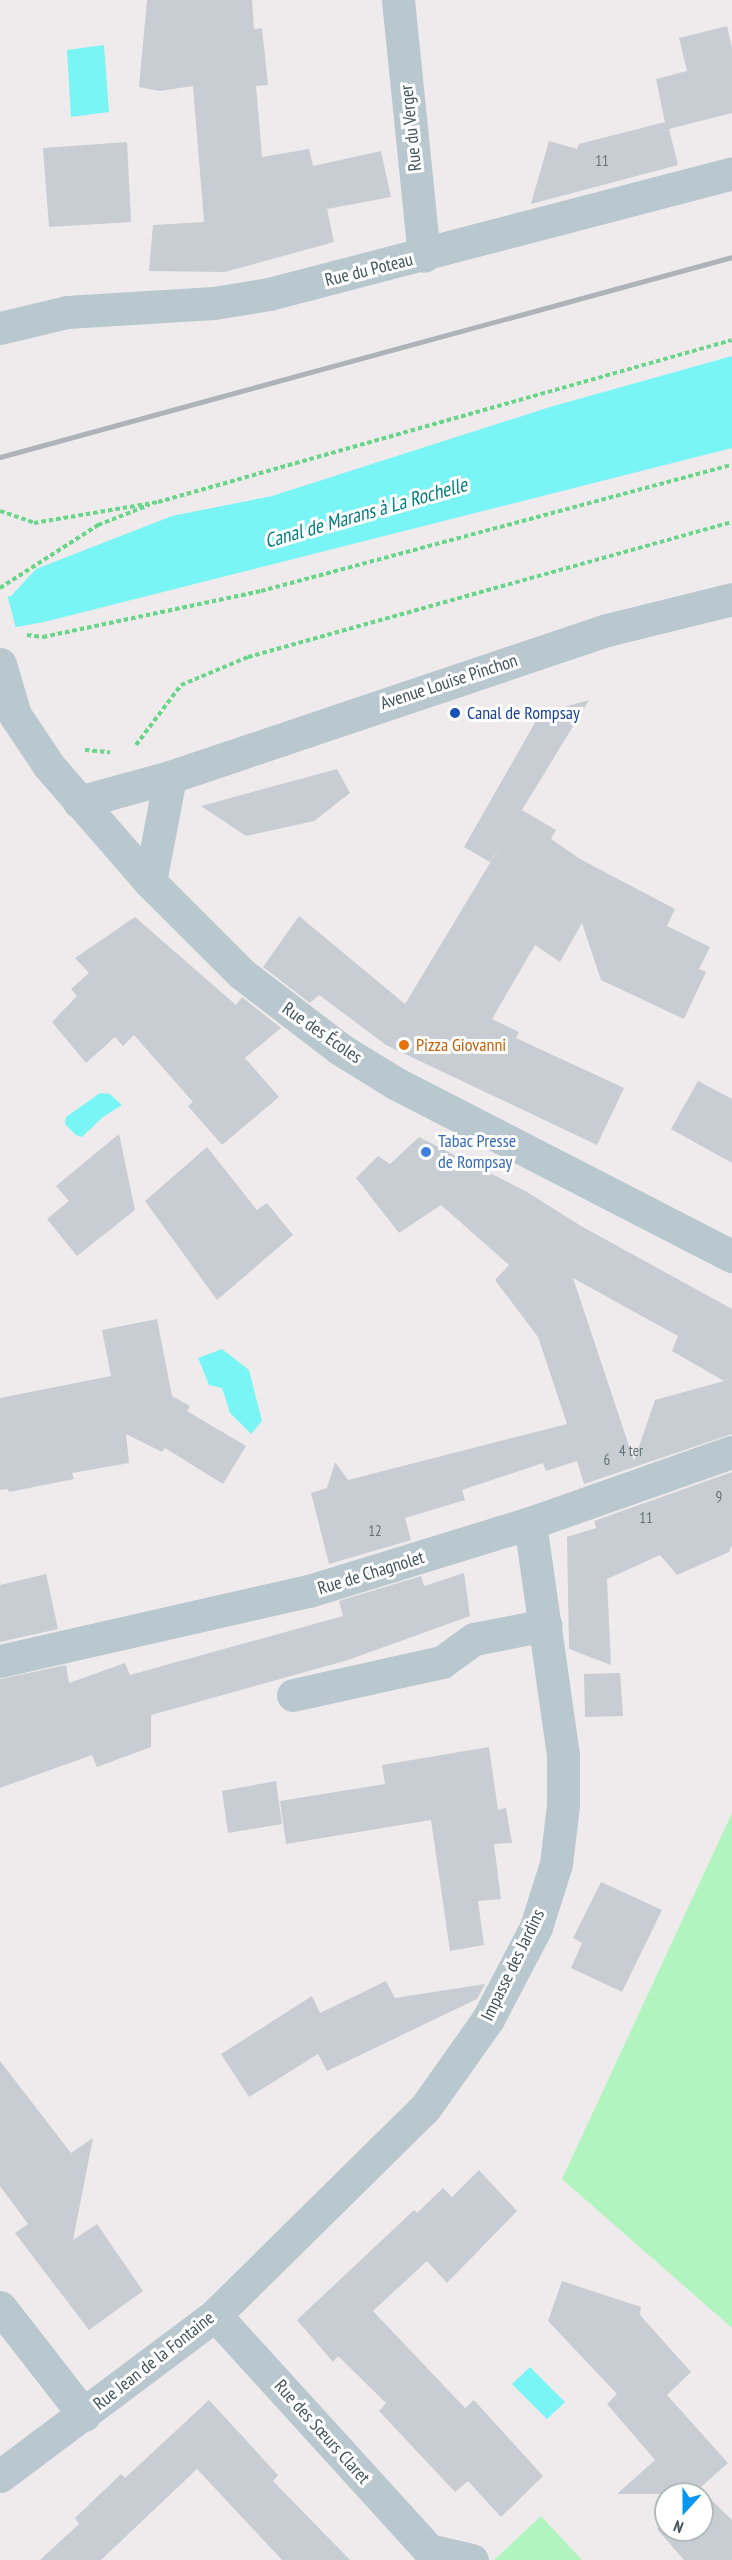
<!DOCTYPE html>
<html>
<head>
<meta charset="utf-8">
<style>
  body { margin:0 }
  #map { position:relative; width:732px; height:2560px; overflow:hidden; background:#efebec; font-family:"PT Sans Narrow",sans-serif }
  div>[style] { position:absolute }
  .green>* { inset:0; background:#b2f4bf }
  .water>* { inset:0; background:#7af5f6 }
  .pier>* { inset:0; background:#efebec }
  .building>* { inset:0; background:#c7cdd2 }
  .path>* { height:4px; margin-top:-2px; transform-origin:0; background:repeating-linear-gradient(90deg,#67d689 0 4.5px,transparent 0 7.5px) }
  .minor>* { height:33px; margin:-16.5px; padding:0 16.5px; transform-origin:16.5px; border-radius:16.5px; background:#b8c8ce }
  .rail>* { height:4.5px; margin:-2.25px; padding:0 2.25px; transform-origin:2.25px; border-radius:2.25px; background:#adb3b7 }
  .dots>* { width:16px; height:16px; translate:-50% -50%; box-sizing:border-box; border:3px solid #fff; border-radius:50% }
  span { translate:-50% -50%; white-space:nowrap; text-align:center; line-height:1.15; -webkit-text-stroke:6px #fff; paint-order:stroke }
  .number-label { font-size:15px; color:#637279 }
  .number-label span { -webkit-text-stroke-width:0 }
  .street-label { font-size:18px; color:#42545b }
  .transit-label { font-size:18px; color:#164399 }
  .left { translate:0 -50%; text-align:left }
  .food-label { font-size:18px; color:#c56008 }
  .shop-label { font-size:18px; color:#366cbe }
  .water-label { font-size:20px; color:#057e80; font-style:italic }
  .north { position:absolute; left:654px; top:2482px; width:60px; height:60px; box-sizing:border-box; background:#fff; border:2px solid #b3bbbd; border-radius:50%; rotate:201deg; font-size:16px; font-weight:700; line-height:24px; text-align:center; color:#42545b }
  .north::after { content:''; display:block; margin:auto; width:21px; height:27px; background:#0399f2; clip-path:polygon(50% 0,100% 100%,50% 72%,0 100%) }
</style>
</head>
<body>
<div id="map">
  <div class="green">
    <i style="clip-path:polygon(732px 1813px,732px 2328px,562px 2179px)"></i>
    <i style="clip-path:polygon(541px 2516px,582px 2560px,494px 2560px)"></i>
  </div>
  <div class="water">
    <i style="clip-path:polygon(104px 45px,109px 112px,71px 117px,67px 50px)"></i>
    <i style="clip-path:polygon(732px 356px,732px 448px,44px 622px,0 630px,0 598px,11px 596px,36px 569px,172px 516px,272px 496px,550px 407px)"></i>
    <i style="clip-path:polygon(100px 1093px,110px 1094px,122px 1105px,103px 1117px,82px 1137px,76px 1135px,65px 1124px,66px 1117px)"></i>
    <i style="clip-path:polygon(222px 1349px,249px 1370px,262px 1421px,251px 1434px,230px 1413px,222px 1388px,209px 1385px,198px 1358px)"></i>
    <i style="clip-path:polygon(530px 2367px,565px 2402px,547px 2419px,512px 2384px)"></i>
  </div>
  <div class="pier">
    <i style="clip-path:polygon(7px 594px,16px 629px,0 633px,0 595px)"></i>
  </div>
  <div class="building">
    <i style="clip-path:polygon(147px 0,252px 0,254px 29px,262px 28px,268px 85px,256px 86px,262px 157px,309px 149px,313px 166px,381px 151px,391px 197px,327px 209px,334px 242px,225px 272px,149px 271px,153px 225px,204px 222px,193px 86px,160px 91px,139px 87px)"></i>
    <i style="clip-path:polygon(727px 26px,732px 48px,732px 113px,669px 129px,678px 165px,531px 204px,549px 141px,577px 149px,579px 144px,665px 122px,656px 79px,687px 71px,679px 38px)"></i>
    <i style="clip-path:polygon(127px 142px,131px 222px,49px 227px,43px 148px)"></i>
    <i style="clip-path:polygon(589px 700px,522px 810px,556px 830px,551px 839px,580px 859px,675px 909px,667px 926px,710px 947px,699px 969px,706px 972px,684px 1019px,601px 980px,582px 923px,560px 962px,535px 945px,492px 1019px,519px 1032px,516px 1038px,624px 1088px,597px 1145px,386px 1045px,319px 995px,310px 1003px,263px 967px,299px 916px,405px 1004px,505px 838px,490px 862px,464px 847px,540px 714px)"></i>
    <i style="clip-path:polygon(337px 769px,350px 793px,314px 821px,246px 836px,201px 806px)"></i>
    <i style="clip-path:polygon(135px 917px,236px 1005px,242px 997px,281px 1028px,245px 1058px,279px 1097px,222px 1145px,188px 1106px,193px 1102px,134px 1035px,123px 1046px,115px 1037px,86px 1063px,52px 1022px,77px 996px,71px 989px,89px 973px,75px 958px)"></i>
    <i style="clip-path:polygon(698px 1081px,732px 1099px,732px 1163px,671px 1129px)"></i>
    <i style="clip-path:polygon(119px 1134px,135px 1210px,77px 1256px,47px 1219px,69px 1201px,56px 1186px)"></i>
    <i style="clip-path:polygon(evenodd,419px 1137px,527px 1192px,581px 1226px,732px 1309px,732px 1434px,584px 1484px,577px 1461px,546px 1471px,543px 1463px,462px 1490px,465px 1500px,405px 1518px,411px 1540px,329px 1564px,311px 1493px,327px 1488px,335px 1462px,348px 1480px,567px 1424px,538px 1337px,495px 1280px,509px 1265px,441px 1205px,399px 1233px,356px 1178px,378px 1156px,390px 1164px,419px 1137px,573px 1278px,678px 1336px,672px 1351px,724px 1381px,655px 1400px,634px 1461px,573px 1278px)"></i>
    <i style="clip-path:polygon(207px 1147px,257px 1210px,267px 1203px,293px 1235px,217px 1300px,145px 1201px)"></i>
    <i style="clip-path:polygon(157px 1319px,172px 1396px,190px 1406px,187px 1411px,246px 1446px,223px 1484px,165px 1448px,162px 1452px,126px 1434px,129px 1463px,72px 1473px,74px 1479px,9px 1492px,8px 1489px,0 1490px,0 1398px,111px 1376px,102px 1330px)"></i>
    <i style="clip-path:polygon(732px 1472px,732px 1545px,729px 1552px,677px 1575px,660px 1555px,607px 1579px,611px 1665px,569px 1649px,567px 1537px,596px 1528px,594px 1521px)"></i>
    <i style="clip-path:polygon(464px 1573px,470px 1616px,348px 1660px,151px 1715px,151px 1747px,97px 1767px,92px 1755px,0 1788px,0 1679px,66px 1665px,69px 1683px,125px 1663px,130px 1675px,343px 1616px,339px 1601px,421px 1576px,424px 1586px)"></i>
    <i style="clip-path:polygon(46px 1574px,58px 1629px,0 1642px,0 1585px)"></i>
    <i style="clip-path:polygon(620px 1673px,623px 1716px,585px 1717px,584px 1674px)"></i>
    <i style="clip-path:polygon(489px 1747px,498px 1810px,506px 1808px,512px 1843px,494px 1844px,501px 1899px,478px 1901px,484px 1945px,450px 1951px,431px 1820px,286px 1844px,280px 1801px,385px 1784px,382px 1765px)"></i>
    <i style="clip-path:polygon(276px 1781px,282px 1824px,228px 1833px,222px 1791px)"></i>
    <i style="clip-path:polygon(601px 1882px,662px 1910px,622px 1992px,571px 1968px,582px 1943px,573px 1938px)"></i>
    <i style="clip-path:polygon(386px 1981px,395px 1998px,485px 1984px,477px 1999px,327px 2071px,318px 2054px,249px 2097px,221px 2054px,312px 1996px,320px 2013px)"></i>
    <i style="clip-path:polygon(0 2061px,71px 2153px,93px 2138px,73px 2240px,97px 2224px,143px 2291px,89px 2330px,15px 2233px,28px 2224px,0 2186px)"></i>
    <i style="clip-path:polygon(479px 2170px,517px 2211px,447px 2283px,427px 2261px,373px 2311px,465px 2408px,474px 2400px,543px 2476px,501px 2517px,468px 2481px,455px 2492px,379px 2411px,386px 2403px,338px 2356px,333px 2362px,297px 2320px,414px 2210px,417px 2213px,443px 2188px,452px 2197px)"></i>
    <i style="clip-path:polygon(562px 2281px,641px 2307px,640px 2315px,691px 2372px,667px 2395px,728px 2463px,693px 2494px,617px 2494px,655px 2460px,607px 2404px,617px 2394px,548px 2321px)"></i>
    <i style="clip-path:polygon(209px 2400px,278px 2475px,273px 2481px,350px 2560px,282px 2560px,197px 2469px,101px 2560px,40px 2560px,79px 2524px,75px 2518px,121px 2474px,125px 2478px)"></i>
    <i style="clip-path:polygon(699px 2488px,732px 2520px,732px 2560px,684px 2560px,657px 2529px,666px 2520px,666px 2530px,702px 2530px,702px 2494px,694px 2494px)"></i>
  </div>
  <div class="path">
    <i style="left:0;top:511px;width:36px;rotate:19deg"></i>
    <i style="left:34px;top:523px;width:126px;rotate:-9.6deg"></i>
    <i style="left:158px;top:502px;width:596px;rotate:-15.76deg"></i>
    <i style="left:0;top:588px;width:117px;rotate:-32.7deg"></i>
    <i style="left:98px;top:525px;width:55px;rotate:-21.4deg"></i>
    <i style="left:27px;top:635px;width:16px;rotate:7deg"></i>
    <i style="left:43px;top:637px;width:223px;rotate:-11.9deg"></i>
    <i style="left:261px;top:591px;width:488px;rotate:-15deg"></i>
    <i style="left:136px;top:745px;width:75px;rotate:-53.1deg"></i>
    <i style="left:181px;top:685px;width:73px;rotate:-22.7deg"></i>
    <i style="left:248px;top:657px;width:502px;rotate:-15.59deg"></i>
    <i style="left:85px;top:750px;width:25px;rotate:5deg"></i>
  </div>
  <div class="minor">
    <i style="left:398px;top:0;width:257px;rotate:84.2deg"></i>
    <i style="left:0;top:328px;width:69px;rotate:-13.4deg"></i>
    <i style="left:67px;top:312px;width:147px;rotate:-3.5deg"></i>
    <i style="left:214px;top:303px;width:56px;rotate:-9.3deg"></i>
    <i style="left:269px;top:294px;width:479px;rotate:-14.6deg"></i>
    <i style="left:0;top:664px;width:53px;rotate:73.6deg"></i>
    <i style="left:15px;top:715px;width:61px;rotate:56.3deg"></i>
    <i style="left:49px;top:766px;width:154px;rotate:49deg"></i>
    <i style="left:150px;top:882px;width:130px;rotate:45deg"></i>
    <i style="left:242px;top:974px;width:123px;rotate:37.4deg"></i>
    <i style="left:340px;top:1049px;width:65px;rotate:31.7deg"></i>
    <i style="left:395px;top:1083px;width:379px;rotate:27.2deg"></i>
    <i style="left:79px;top:802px;width:94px;rotate:-15.4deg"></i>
    <i style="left:170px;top:777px;width:461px;rotate:-18.6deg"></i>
    <i style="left:607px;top:630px;width:129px;rotate:-13.9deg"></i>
    <i style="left:150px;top:882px;width:107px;rotate:-79.2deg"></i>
    <i style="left:0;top:1661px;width:317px;rotate:-12.8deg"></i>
    <i style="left:309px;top:1591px;width:231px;rotate:-17.1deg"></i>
    <i style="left:530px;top:1523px;width:214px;rotate:-19.4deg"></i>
    <i style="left:293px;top:1695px;width:153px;rotate:-12.5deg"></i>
    <i style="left:442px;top:1662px;width:39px;rotate:-36deg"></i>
    <i style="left:474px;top:1639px;width:73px;rotate:-11deg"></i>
    <i style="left:0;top:2307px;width:137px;rotate:52.1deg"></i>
    <i style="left:215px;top:2315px;width:318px;rotate:47.7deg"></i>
    <i style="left:429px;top:2550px;width:10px;rotate:73deg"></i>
    <i style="left:0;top:2476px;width:269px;rotate:-36.8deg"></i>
    <i style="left:215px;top:2315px;width:295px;rotate:-44.6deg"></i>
    <i style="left:425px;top:2108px;width:109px;rotate:-54.7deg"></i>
    <i style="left:488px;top:2019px;width:104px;rotate:-62.4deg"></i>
    <i style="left:536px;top:1927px;width:66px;rotate:-72.4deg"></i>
    <i style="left:556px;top:1864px;width:59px;rotate:-83.2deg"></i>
    <i style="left:563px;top:1805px;width:50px;rotate:-90deg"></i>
    <i style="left:563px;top:1755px;width:234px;rotate:-98.1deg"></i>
    <i style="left:429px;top:2550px;width:44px;rotate:13.1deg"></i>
  </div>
  <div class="rail">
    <i style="left:0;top:457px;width:759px;rotate:-15.28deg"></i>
  </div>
  <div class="dots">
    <i style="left:455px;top:713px;background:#1a4fb4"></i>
    <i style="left:404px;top:1045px;background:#e8710a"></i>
    <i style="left:426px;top:1152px;background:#3f7fe0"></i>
  </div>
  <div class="number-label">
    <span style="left:602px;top:161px">11</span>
    <span style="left:631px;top:1451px">4 ter</span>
    <span style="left:607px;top:1460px">6</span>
    <span style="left:719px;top:1497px">9</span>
    <span style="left:646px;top:1518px">11</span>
    <span style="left:375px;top:1531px">12</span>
  </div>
  <div class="street-label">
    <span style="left:411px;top:128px;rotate:-96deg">Rue du Verger</span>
    <span style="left:369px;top:270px;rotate:-14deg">Rue du Poteau</span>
    <span style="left:449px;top:682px;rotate:-18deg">Avenue Louise Pinchon</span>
    <span style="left:322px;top:1033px;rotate:35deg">Rue des Écoles</span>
    <span style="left:371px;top:1573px;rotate:-17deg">Rue de Chagnolet</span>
    <span style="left:513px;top:1965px;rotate:-64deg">Impasse des Jardins</span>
    <span style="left:154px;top:2361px;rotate:-38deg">Rue Jean de la Fontaine</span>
    <span style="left:322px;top:2432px;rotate:48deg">Rue des Sœurs Claret</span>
  </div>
  <div class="transit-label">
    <span class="left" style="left:467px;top:713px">Canal de Rompsay</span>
  </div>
  <div class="food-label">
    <span class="left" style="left:416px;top:1045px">Pizza Giovanni</span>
  </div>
  <div class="shop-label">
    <span class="left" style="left:438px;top:1152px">Tabac Presse<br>de Rompsay</span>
  </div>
  <div class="water-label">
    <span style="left:366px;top:513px;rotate:-16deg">Canal de Marans à La Rochelle</span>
  </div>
  <div class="north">N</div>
</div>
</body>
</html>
